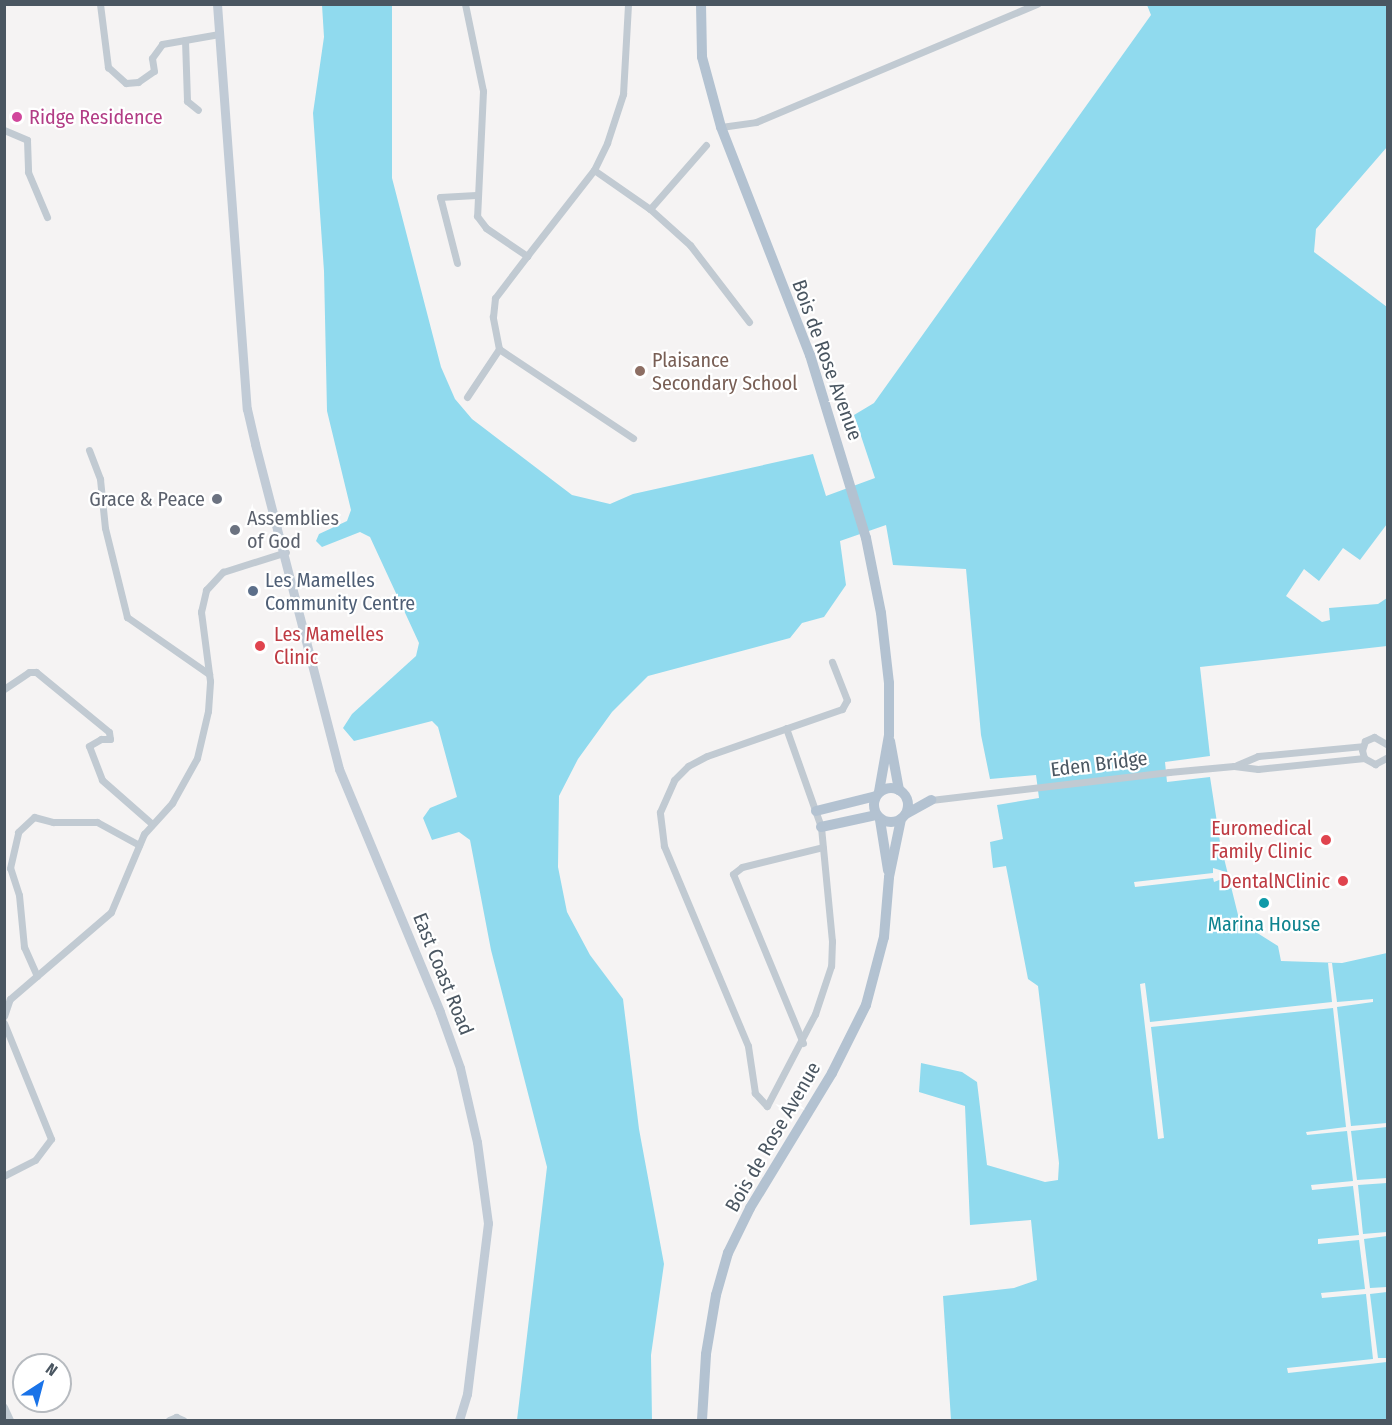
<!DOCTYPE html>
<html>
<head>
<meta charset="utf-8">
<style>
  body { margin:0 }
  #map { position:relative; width:1392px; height:1425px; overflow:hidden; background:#f5f3f3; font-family:"Fira Sans Condensed",sans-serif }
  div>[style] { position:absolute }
  .water>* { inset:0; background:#90daee }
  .pier>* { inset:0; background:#f5f3f3 }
  .street>* { height:7px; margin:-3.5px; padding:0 3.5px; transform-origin:3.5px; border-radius:3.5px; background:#c1cad2 }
  .secondary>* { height:9px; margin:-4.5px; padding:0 4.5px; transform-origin:4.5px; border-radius:4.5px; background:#c1cbd6 }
  .primary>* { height:10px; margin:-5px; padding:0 5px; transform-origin:5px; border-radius:5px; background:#b3c2d1 }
  .primary>.ring { margin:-5px; padding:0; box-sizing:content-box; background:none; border:10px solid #b3c2d1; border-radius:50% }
  .dots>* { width:16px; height:16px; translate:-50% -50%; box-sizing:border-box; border:3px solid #fff; border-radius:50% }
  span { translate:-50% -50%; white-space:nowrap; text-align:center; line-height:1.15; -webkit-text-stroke:4.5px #fff; paint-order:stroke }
  .hotel-label { font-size:20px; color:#b23c85 }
  .left { translate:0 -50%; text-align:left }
  .education-label { font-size:20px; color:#785e54 }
  .street-label { font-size:20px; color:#4a5661 }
  .worship-label { font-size:20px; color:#5b616d }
  .right { translate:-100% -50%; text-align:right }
  .service-label { font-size:20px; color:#4e5e75 }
  .health-label { font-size:20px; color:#be3a42 }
  .culture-label { font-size:20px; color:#0d838f }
  .frame { position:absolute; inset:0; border:6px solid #4a5661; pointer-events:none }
  .north { position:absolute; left:12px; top:1353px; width:60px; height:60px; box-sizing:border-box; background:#fff; border:2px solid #b7bbc0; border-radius:50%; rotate:36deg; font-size:16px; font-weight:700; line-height:24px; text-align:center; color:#4a5661 }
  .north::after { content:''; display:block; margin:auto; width:21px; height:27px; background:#1a73e8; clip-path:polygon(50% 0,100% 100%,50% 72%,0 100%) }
</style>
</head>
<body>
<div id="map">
  <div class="water">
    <i style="clip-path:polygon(322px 5px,392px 5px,392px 178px,441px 367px,455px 399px,472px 419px,572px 495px,610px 504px,633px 494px,813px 454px,826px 496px,875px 478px,854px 415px,874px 403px,1151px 15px,1147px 5px,1387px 5px,1387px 147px,1316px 229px,1314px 252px,1387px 307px,1387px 524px,1360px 560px,1343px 548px,1319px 581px,1304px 569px,1286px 596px,1322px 622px,1330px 620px,1329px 608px,1378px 604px,1387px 598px,1387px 646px,1200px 667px,1210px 756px,1165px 762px,1167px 782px,1210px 777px,1220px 842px,1242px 931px,1251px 929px,1278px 946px,1281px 961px,1342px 963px,1387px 953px,1387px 1420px,951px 1420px,943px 1296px,1014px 1288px,1037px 1280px,1031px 1220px,970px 1225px,965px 1106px,919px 1092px,921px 1063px,962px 1072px,977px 1082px,987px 1165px,1045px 1182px,1058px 1180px,1059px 1163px,1038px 986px,1028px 979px,1006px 866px,993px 868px,990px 842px,1003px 839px,997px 805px,1039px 798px,1036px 775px,990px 779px,981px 735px,966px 569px,893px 565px,886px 525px,840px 541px,846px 585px,824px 617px,802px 623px,790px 638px,648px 676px,612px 712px,578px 759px,559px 796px,558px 867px,567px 912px,590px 955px,623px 999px,639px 1129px,664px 1264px,651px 1355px,652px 1420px,517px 1420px,547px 1167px,491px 950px,470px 840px,459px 832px,432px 840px,423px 818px,430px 808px,457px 797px,438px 727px,432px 721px,354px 741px,343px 728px,352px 714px,416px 656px,419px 643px,370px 537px,360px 532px,322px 547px,316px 541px,319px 534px,347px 521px,351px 510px,327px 411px,324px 271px,313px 113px,324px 37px)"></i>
  </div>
  <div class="pier">
    <i style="clip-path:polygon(1213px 868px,1226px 872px,1227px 877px,1214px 882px,1213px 878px,1135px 887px,1134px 882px,1213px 873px)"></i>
    <i style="clip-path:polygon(1328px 963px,1332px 963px,1337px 1002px,1373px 999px,1373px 1002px,1337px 1007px,1351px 1126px,1387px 1123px,1387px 1127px,1351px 1131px,1357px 1180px,1387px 1178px,1387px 1183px,1358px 1185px,1363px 1234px,1387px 1232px,1387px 1236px,1364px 1239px,1370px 1288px,1387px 1287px,1387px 1292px,1370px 1294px,1378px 1358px,1387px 1358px,1387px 1362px,1288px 1373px,1287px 1368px,1373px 1359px,1366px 1294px,1322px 1298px,1321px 1293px,1365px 1289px,1359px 1240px,1318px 1244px,1318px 1239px,1359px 1235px,1353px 1186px,1312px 1190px,1311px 1185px,1353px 1181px,1347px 1131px,1307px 1135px,1306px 1132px,1346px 1127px,1333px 1008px,1151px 1027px,1164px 1138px,1158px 1139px,1140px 984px,1145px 983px,1150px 1022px,1332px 1002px)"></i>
  </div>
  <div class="street">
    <i style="left:100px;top:4px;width:64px;rotate:82.8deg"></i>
    <i style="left:108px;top:67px;width:24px;rotate:42deg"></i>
    <i style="left:126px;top:83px;width:12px;rotate:-5deg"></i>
    <i style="left:138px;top:82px;width:19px;rotate:-35deg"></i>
    <i style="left:154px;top:71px;width:13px;rotate:-99deg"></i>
    <i style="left:152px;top:58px;width:17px;rotate:-54deg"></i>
    <i style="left:162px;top:44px;width:58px;rotate:-10deg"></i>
    <i style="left:465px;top:4px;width:89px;rotate:78.3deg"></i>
    <i style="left:483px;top:91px;width:125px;rotate:92.7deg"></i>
    <i style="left:477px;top:216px;width:15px;rotate:53deg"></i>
    <i style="left:486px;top:228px;width:50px;rotate:34.3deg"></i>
    <i style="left:527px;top:256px;width:109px;rotate:-52.1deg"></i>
    <i style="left:594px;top:170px;width:30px;rotate:-64deg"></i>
    <i style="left:607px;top:143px;width:52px;rotate:-71.9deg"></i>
    <i style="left:623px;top:94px;width:90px;rotate:-86.8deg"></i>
    <i style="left:185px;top:40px;width:61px;rotate:88.1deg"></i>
    <i style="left:187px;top:101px;width:14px;rotate:39deg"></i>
    <i style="left:721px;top:127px;width:35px;rotate:-8deg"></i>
    <i style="left:756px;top:122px;width:305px;rotate:-22.8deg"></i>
    <i style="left:4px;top:130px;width:25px;rotate:23deg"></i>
    <i style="left:27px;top:140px;width:32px;rotate:88deg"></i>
    <i style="left:28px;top:172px;width:49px;rotate:67.1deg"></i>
    <i style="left:594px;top:170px;width:68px;rotate:34.9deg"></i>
    <i style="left:650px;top:209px;width:54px;rotate:42deg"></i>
    <i style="left:690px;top:245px;width:97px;rotate:52.5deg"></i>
    <i style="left:650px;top:209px;width:85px;rotate:-48.8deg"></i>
    <i style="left:457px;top:263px;width:68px;rotate:-104.4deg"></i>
    <i style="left:440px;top:197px;width:36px;rotate:-3deg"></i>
    <i style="left:499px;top:349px;width:161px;rotate:33.6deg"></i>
    <i style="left:467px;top:397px;width:58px;rotate:-56.3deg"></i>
    <i style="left:499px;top:349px;width:33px;rotate:-101deg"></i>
    <i style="left:493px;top:317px;width:19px;rotate:-84deg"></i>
    <i style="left:495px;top:298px;width:53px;rotate:-52.7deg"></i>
    <i style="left:89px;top:450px;width:31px;rotate:69deg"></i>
    <i style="left:100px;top:479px;width:49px;rotate:84.2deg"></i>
    <i style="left:105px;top:528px;width:92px;rotate:76.1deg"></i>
    <i style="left:127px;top:617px;width:100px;rotate:34.8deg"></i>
    <i style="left:4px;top:689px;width:30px;rotate:-34deg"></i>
    <i style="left:29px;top:672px;width:7px"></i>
    <i style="left:36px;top:672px;width:94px;rotate:39.4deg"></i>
    <i style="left:109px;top:732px;width:7px;rotate:82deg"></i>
    <i style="left:110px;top:739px;width:9px;rotate:180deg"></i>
    <i style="left:101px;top:739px;width:14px;rotate:150deg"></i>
    <i style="left:89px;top:746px;width:36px;rotate:69deg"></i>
    <i style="left:102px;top:780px;width:65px;rotate:41.3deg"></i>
    <i style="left:786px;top:728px;width:105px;rotate:70.5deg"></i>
    <i style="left:821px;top:827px;width:115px;rotate:84.5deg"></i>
    <i style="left:832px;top:941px;width:25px;rotate:92deg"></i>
    <i style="left:831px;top:966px;width:51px;rotate:108.4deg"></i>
    <i style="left:815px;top:1014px;width:104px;rotate:117.6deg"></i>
    <i style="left:767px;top:1106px;width:18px;rotate:-133deg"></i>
    <i style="left:755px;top:1093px;width:48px;rotate:-98.5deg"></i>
    <i style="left:748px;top:1046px;width:217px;rotate:-112.8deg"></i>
    <i style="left:664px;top:846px;width:34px;rotate:-97deg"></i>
    <i style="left:660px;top:812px;width:35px;rotate:-66deg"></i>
    <i style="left:674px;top:780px;width:20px;rotate:-45deg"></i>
    <i style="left:688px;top:766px;width:21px;rotate:-28deg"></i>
    <i style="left:707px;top:756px;width:143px;rotate:-19.2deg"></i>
    <i style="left:842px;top:709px;width:10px;rotate:-61deg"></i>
    <i style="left:847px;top:700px;width:41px;rotate:-111.5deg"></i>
    <i style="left:1388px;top:745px;width:16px;rotate:-150deg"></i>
    <i style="left:1374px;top:737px;width:10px;rotate:156deg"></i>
    <i style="left:1365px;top:741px;width:9px;rotate:108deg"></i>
    <i style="left:1362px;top:750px;width:8px;rotate:76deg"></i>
    <i style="left:1364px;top:758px;width:13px;rotate:29deg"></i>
    <i style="left:1375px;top:764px;width:15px;rotate:-28deg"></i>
    <i style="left:1237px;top:765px;width:23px;rotate:-23deg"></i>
    <i style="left:1258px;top:756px;width:105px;rotate:-5.4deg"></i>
    <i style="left:931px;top:800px;width:240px;rotate:-6.7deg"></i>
    <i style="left:1169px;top:772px;width:65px;rotate:-5.3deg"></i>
    <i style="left:1234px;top:766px;width:24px;rotate:7deg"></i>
    <i style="left:1258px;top:769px;width:107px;rotate:-5.9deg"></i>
    <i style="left:37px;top:976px;width:32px;rotate:-114deg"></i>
    <i style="left:24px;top:947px;width:52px;rotate:-95.5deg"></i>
    <i style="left:19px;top:895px;width:28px;rotate:-108deg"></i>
    <i style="left:10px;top:868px;width:37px;rotate:-77deg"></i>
    <i style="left:18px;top:832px;width:22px;rotate:-43deg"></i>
    <i style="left:34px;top:817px;width:20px;rotate:15deg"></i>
    <i style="left:53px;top:822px;width:44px"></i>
    <i style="left:97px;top:822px;width:48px;rotate:28.7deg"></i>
    <i style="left:4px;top:1016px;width:18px;rotate:-71deg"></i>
    <i style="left:10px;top:999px;width:133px;rotate:-40.7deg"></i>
    <i style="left:111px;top:912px;width:85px;rotate:-67.1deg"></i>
    <i style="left:144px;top:834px;width:42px;rotate:-47.9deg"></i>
    <i style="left:172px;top:803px;width:51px;rotate:-60.9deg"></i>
    <i style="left:197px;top:758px;width:48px;rotate:-76.8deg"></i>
    <i style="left:208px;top:711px;width:30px;rotate:-86deg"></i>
    <i style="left:210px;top:681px;width:70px;rotate:-97.4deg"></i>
    <i style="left:201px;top:612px;width:23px;rotate:-77deg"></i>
    <i style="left:206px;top:590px;width:25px;rotate:-47deg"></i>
    <i style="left:223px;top:572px;width:66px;rotate:-17.6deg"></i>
    <i style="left:4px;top:1023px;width:125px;rotate:67.9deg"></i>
    <i style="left:51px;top:1139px;width:26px;rotate:127deg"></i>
    <i style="left:35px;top:1160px;width:35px;rotate:153deg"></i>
    <i style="left:803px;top:1043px;width:183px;rotate:-112.5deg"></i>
    <i style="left:733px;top:874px;width:11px;rotate:-38deg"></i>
    <i style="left:742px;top:867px;width:83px;rotate:-13.9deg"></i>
    <i style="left:4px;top:1407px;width:14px;rotate:65deg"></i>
    <i style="left:169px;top:1420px;width:8px;rotate:-23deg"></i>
    <i style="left:176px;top:1417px;width:8px;rotate:23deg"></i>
  </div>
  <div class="secondary">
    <i style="left:217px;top:4px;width:406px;rotate:85.8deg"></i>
    <i style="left:247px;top:409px;width:36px;rotate:77deg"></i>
    <i style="left:255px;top:444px;width:336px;rotate:75.5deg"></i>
    <i style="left:339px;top:769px;width:263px;rotate:67.4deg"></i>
    <i style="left:440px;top:1012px;width:59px;rotate:70.3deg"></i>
    <i style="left:460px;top:1068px;width:76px;rotate:77.1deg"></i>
    <i style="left:477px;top:1142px;width:82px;rotate:82.3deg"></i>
    <i style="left:488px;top:1223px;width:172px;rotate:97deg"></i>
    <i style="left:467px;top:1394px;width:27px;rotate:107deg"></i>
  </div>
  <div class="primary">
    <i style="left:701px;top:4px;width:53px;rotate:88.9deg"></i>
    <i style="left:702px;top:57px;width:73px;rotate:74.8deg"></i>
    <i style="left:721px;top:127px;width:245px;rotate:68.7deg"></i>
    <i style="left:810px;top:355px;width:191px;rotate:73deg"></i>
    <i style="left:866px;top:538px;width:76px;rotate:78.7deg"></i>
    <i style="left:881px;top:613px;width:70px;rotate:83.5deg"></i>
    <i style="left:889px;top:683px;width:52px;rotate:90deg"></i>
    <i style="left:889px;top:735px;width:58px;rotate:100deg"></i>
    <i style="left:890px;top:741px;width:50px;rotate:79.6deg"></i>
    <i class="ring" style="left:874px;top:788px;width:24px;height:24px"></i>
    <i style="left:816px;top:811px;width:62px;rotate:-14deg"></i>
    <i style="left:906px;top:814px;width:29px;rotate:-29deg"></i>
    <i style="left:880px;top:820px;width:51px;rotate:80.9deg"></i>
    <i style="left:821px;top:827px;width:56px;rotate:-12.3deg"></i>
    <i style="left:702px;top:1420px;width:66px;rotate:-86.5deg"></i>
    <i style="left:706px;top:1354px;width:60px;rotate:-80.4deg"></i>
    <i style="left:716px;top:1295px;width:44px;rotate:-74.1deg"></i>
    <i style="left:728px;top:1253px;width:50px;rotate:-63.9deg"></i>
    <i style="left:750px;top:1208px;width:158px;rotate:-58.7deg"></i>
    <i style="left:832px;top:1073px;width:76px;rotate:-63.4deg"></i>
    <i style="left:866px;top:1005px;width:70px;rotate:-75.2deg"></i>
    <i style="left:884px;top:937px;width:60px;rotate:-85.2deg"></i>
    <i style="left:889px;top:877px;width:59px;rotate:-78.3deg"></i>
  </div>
  <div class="dots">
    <i style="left:17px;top:117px;background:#d1479c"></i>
    <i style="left:640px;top:371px;background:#8d6e63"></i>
    <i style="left:217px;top:499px;background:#6b7280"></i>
    <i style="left:235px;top:530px;background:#6b7280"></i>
    <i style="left:253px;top:591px;background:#5c6f8a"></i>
    <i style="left:260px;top:646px;background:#e0444e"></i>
    <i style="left:1326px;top:840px;background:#e0444e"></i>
    <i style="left:1343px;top:881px;background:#e0444e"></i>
    <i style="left:1264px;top:903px;background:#0f9aa8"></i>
  </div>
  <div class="hotel-label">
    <span class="left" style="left:29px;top:117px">Ridge Residence</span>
  </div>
  <div class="education-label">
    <span class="left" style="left:652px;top:372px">Plaisance<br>Secondary School</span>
  </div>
  <div class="street-label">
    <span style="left:827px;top:360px;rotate:70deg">Bois de Rose Avenue</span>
    <span style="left:1099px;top:764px;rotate:-7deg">Eden Bridge</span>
    <span style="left:443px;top:974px;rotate:68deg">East Coast Road</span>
    <span style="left:773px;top:1137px;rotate:-60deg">Bois de Rose Avenue</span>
  </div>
  <div class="worship-label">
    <span class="right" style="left:205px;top:499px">Grace &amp; Peace</span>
    <span class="left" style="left:247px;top:530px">Assemblies<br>of God</span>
  </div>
  <div class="service-label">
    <span class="left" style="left:265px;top:592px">Les Mamelles<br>Community Centre</span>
  </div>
  <div class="health-label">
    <span class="left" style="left:274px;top:646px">Les Mamelles<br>Clinic</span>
    <span class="right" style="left:1312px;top:840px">Euromedical<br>Family Clinic</span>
    <span class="right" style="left:1330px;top:881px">DentalNClinic</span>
  </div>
  <div class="culture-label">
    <span style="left:1264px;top:924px">Marina House</span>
  </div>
  <div class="frame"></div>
  <div class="north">N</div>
</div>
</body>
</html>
